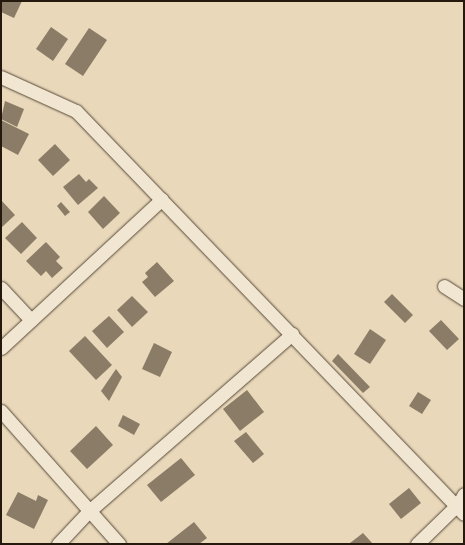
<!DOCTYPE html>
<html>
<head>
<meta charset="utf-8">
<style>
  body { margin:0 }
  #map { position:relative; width:465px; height:545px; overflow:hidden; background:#e9d8ba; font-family:"Sorts Mill Goudy",serif }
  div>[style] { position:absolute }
  .building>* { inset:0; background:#8b7c67 }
  .roads { filter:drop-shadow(0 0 1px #564838) drop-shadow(0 0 1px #564838) }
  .street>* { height:13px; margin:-6.5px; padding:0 6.5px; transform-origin:6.5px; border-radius:6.5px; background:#f1e6d2 }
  span { translate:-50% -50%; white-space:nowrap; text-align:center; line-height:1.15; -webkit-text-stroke:3px #f1e6d2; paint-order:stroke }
  .frame { position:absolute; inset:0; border:2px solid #25180d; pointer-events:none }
</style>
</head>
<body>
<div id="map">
  <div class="building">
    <i style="clip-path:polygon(1px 1px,22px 1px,14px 18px,1px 12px)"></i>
    <i style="clip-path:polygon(51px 27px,68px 39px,53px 61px,36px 49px)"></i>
    <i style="clip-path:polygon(89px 28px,107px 40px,83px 76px,65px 64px)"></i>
    <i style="clip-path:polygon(5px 101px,24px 109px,17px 127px,1px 119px)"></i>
    <i style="clip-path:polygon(1px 120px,29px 134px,18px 155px,1px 146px)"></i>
    <i style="clip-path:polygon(55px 144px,70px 160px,53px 176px,38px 160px)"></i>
    <i style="clip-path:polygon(79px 174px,86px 182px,89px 179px,98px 188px,78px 205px,63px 187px)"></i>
    <i style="clip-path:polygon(104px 196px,120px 213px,103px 229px,88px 212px)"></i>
    <i style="clip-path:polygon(1px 200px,15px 215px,1px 228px)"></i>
    <i style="clip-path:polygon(61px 202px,70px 212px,65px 216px,57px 206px)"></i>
    <i style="clip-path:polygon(22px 222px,37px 238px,21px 254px,5px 238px)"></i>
    <i style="clip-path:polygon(46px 242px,60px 257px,56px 261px,63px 268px,52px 278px,46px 271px,41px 276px,26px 261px)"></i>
    <i style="clip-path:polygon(157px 262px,174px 281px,155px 297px,142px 282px,148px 277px,145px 273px)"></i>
    <i style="clip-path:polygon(392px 294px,413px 315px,405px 323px,384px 302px)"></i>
    <i style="clip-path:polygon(132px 296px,148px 312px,132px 327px,117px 310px)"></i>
    <i style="clip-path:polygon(109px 316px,124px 332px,107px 348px,92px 331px)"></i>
    <i style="clip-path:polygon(441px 320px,459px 339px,447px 350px,429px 331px)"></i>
    <i style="clip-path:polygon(370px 329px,386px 340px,370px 364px,354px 354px)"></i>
    <i style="clip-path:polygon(85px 336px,112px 365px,96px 380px,69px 351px)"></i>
    <i style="clip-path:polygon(154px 343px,172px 352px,160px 377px,142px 369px)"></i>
    <i style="clip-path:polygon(338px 354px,370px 387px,363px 393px,332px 361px)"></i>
    <i style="clip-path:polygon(116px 369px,122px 377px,109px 401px,101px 391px)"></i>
    <i style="clip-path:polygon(247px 390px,264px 412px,240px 431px,223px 409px)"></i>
    <i style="clip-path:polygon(418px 392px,431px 400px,422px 414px,409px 406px)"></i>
    <i style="clip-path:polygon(123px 415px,140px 424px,134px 435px,118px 426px)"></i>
    <i style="clip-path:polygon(96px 426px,113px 445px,87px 469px,70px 451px)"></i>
    <i style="clip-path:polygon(246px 432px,264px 454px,253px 463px,234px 441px)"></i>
    <i style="clip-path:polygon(181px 458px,195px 475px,161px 502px,147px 485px)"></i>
    <i style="clip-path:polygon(409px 488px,421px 503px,401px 519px,389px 504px)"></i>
    <i style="clip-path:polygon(18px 492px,36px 501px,38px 495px,48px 500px,34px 529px,6px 515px)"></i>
    <i style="clip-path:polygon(194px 522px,207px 538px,199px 544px,166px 544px)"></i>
    <i style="clip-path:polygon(363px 533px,373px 544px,351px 544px,350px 543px)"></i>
  </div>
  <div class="roads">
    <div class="street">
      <i style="left:1px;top:77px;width:82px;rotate:24.4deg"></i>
      <i style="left:76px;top:111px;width:559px;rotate:46.09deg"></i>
      <i style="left:444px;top:286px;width:24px;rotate:33deg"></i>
      <i style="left:1px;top:288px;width:44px;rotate:46.8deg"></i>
      <i style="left:1px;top:348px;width:219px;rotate:-42.8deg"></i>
      <i style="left:1px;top:411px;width:178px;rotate:48.4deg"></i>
      <i style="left:58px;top:544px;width:44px;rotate:-46.8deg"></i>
      <i style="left:88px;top:512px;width:271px;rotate:-41.1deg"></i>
      <i style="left:417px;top:544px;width:59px;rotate:-44.3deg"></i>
      <i style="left:459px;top:503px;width:10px;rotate:-61deg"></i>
    </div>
  </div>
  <div class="frame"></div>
</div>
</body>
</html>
